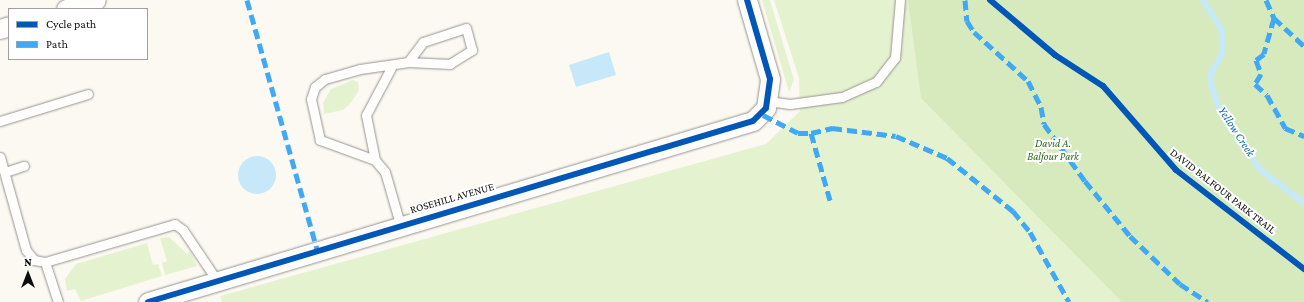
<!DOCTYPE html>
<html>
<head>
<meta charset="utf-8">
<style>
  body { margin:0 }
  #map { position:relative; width:1304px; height:302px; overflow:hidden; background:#fcf9f2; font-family:"Crimson Pro",serif }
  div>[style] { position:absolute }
  .green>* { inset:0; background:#e5f2d0 }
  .forest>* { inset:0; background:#d6eabe }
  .water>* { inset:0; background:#c6e8f8 }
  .round { border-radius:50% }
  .stream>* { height:5.5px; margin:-2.75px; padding:0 2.75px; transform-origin:2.75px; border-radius:2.75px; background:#c6e8f8 }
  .roads { filter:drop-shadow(0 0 1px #959491) drop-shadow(0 0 1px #959491) }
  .service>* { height:9px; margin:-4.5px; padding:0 4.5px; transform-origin:4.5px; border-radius:4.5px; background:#fffefd }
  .minor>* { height:19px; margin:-9.5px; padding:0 9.5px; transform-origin:9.5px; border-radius:9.5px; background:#fffefd }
  .quiet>* { height:5px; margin-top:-2.5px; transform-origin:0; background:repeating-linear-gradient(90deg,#3fa9f5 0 10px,transparent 0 15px) }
  .cycleway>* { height:6px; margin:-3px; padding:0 3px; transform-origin:3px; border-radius:3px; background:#0057b8 }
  span { translate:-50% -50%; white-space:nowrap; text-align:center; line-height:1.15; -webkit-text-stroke:4px #fff; paint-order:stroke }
  .park-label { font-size:11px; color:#2c6a19; font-style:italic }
  .street-label { font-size:11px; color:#0e0e0e }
  .water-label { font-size:12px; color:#0e69a8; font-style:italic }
  .legend { position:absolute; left:8px; top:8px; width:140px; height:52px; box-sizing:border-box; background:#fff; border:1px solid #9f9f9f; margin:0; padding:5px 7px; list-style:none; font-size:12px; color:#0e0e0e }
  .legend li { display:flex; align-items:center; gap:8px; height:20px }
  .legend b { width:20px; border:1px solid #9f9f9f }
  .north { position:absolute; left:8px; top:254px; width:40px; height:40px; -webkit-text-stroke:3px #fff; paint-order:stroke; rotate:0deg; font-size:11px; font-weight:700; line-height:16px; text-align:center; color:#0e0e0e }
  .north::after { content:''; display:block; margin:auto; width:14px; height:18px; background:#0e0e0e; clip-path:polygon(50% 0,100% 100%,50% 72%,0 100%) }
</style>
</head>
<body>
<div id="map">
  <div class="green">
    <i style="clip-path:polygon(762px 0,770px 0,794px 80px,789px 92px)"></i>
    <i style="clip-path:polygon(774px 0,1304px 0,1304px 302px,222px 302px,220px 296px,766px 144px,800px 111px,799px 78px)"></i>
    <i style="clip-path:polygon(353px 80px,358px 82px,359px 90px,350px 104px,343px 110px,324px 114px,323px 103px,331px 89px)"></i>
    <i style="clip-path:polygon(169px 237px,187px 254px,190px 251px,197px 266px,165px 275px,162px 263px,167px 261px,160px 238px)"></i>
    <i style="clip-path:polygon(147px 243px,153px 265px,158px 264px,162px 276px,81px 301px,75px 289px,67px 291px,65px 279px,76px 264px)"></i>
  </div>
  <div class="forest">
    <i style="clip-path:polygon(908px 0,1304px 0,1304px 302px,1122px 302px,921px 98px)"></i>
  </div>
  <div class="water">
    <i style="clip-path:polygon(609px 52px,616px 75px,576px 87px,569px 65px)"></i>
    <i class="round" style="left:238px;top:156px;width:38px;height:38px"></i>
  </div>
  <div class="stream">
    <i style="left:1203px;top:0;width:35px;rotate:57deg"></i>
    <i style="left:1222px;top:29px;width:25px;rotate:88deg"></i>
    <i style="left:1223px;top:54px;width:21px;rotate:121deg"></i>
    <i style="left:1212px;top:72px;width:12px;rotate:95deg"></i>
    <i style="left:1211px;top:84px;width:28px;rotate:71deg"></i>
    <i style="left:1220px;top:110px;width:73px;rotate:55.7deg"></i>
    <i style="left:1261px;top:170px;width:54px;rotate:37.5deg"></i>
  </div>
  <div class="roads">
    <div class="service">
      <i style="left:768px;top:101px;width:22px;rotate:8deg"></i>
      <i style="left:790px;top:104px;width:52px;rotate:-7.7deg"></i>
      <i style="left:842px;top:97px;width:37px;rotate:-24deg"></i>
      <i style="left:876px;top:82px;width:31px;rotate:-52deg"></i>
      <i style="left:895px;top:58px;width:58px;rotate:-85.1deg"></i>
      <i style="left:0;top:121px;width:92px;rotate:-17.1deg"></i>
      <i style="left:0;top:157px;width:97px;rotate:74.4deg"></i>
      <i style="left:26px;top:250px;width:13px;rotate:51deg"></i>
      <i style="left:34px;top:260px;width:11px;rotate:10deg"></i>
      <i style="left:375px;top:160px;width:46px;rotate:-101.3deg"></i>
      <i style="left:366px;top:115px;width:53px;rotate:-62deg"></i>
      <i style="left:5px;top:172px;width:20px;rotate:-18deg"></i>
      <i style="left:400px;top:224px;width:54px;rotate:-106.1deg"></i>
      <i style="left:385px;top:172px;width:16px;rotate:-130deg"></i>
      <i style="left:375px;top:160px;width:59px;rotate:-160deg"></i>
      <i style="left:320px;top:140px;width:42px;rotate:-102.4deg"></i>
      <i style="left:311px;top:99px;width:13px;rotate:-72deg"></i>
      <i style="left:315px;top:87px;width:13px;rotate:-39deg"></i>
      <i style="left:325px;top:79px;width:36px;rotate:-16deg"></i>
      <i style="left:360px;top:69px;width:49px;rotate:-8.3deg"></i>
      <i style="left:408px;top:62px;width:25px;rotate:-53deg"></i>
      <i style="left:423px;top:42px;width:45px;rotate:-18deg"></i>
      <i style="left:466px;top:28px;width:23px;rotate:75deg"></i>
      <i style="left:472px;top:50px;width:26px;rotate:148deg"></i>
      <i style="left:450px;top:64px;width:42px;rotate:-177.3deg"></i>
      <i style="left:58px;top:302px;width:42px;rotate:-108deg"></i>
      <i style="left:45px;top:262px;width:135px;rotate:-16.3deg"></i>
      <i style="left:175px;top:224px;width:10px;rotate:37deg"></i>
      <i style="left:183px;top:230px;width:63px;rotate:56.1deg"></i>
    </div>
    <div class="minor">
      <i style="left:66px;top:9px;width:31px;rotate:-17deg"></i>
      <i style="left:0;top:29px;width:9px;rotate:-18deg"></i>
      <i style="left:148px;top:302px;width:631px;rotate:-16.66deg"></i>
      <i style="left:753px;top:121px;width:18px;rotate:-45deg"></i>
      <i style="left:766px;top:108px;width:29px;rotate:-82deg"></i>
      <i style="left:770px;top:79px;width:82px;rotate:-106.2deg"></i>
    </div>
  </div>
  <div class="quiet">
    <i style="left:247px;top:0;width:259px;rotate:74.3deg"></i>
    <i style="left:965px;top:0;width:21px;rotate:85deg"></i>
    <i style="left:967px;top:21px;width:13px;rotate:58deg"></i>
    <i style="left:974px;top:32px;width:73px;rotate:42.2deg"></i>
    <i style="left:1028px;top:81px;width:29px;rotate:63deg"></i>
    <i style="left:1041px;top:107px;width:17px;rotate:80deg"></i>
    <i style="left:1044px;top:124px;width:70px;rotate:54.3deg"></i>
    <i style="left:1085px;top:181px;width:71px;rotate:50.7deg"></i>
    <i style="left:1130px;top:236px;width:69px;rotate:43.8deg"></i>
    <i style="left:1180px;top:284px;width:33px;rotate:33deg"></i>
    <i style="left:1266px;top:0;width:20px;rotate:66deg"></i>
    <i style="left:1274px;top:18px;width:41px;rotate:43deg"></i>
    <i style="left:1274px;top:18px;width:37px;rotate:106deg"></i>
    <i style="left:1264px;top:54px;width:10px;rotate:143deg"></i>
    <i style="left:1256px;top:60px;width:15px;rotate:70deg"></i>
    <i style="left:1261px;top:74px;width:12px;rotate:121deg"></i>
    <i style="left:1255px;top:84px;width:16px;rotate:43deg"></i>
    <i style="left:1267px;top:95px;width:38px;rotate:61deg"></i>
    <i style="left:1285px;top:128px;width:21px;rotate:23deg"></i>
    <i style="left:763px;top:115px;width:39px;rotate:27deg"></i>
    <i style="left:798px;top:133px;width:13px"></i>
    <i style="left:811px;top:133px;width:70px;rotate:74.2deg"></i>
    <i style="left:811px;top:133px;width:22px;rotate:-13deg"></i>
    <i style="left:832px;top:128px;width:64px;rotate:7.1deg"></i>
    <i style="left:896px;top:136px;width:56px;rotate:23.3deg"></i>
    <i style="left:947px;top:158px;width:85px;rotate:38.8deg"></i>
    <i style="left:1013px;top:211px;width:27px;rotate:51deg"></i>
    <i style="left:1030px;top:232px;width:80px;rotate:60.9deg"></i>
  </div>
  <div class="cycleway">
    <i style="left:990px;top:0;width:85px;rotate:40.2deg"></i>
    <i style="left:1055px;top:55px;width:57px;rotate:32.9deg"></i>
    <i style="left:1103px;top:86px;width:111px;rotate:49deg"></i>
    <i style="left:1176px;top:170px;width:162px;rotate:37.7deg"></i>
    <i style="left:148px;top:302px;width:631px;rotate:-16.66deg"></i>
    <i style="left:753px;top:121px;width:18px;rotate:-45deg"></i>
    <i style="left:766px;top:108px;width:29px;rotate:-82deg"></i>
    <i style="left:770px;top:79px;width:82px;rotate:-106.2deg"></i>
  </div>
  <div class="park-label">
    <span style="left:1053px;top:150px">David A.<br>Balfour Park</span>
  </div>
  <div class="street-label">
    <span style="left:1223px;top:191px;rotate:38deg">DAVID BALFOUR PARK TRAIL</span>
    <span style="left:452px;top:198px;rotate:-16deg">ROSEHILL AVENUE</span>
  </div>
  <div class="water-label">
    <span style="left:1236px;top:132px;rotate:57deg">Yellow Creek</span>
  </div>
  <ul class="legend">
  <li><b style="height:5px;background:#0057b8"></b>Cycle path</li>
  <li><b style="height:5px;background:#3fa9f5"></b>Path</li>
  </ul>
  <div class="north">N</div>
</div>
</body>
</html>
